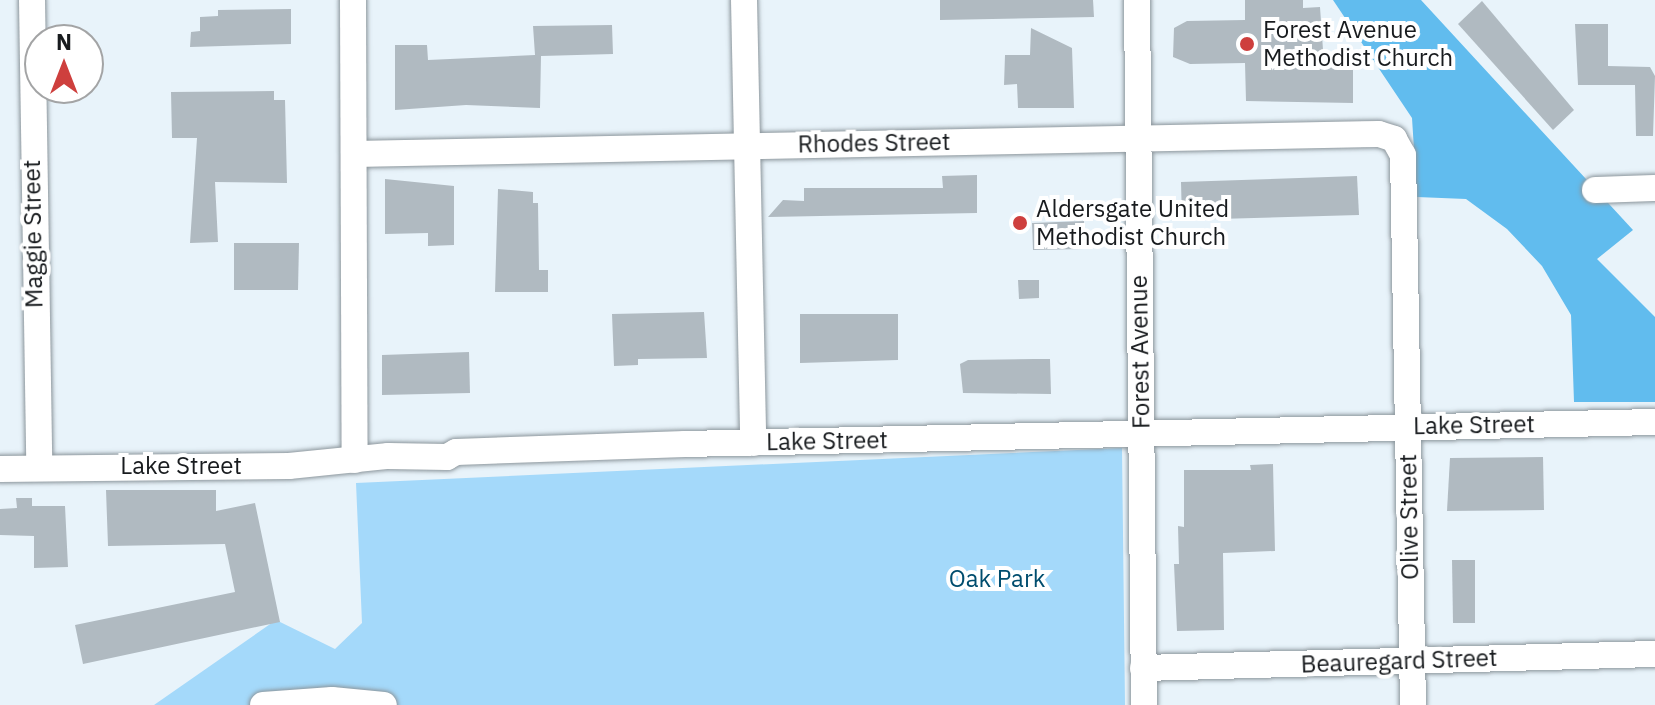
<!DOCTYPE html>
<html>
<head>
<meta charset="utf-8">
<style>
  body { margin:0 }
  #map { position:relative; width:1655px; height:705px; overflow:hidden; background:#e8f3fa; font-family:"IBM Plex Sans",sans-serif }
  div>[style] { position:absolute }
  .green>* { inset:0; background:#a4d9fa }
  .forest>* { inset:0; background:#61bcee }
  .building>* { inset:0; background:#b0bac1 }
  .roads { filter:drop-shadow(0 0 2px #8c969c) drop-shadow(0 0 2px #8c969c) }
  .minor>* { height:26px; margin:-13px; padding:0 13px; transform-origin:13px; border-radius:13px; background:#fff }
  .dots>* { width:22px; height:22px; translate:-50% -50%; box-sizing:border-box; border:4px solid #fff; border-radius:50% }
  span { translate:-50% -50%; white-space:nowrap; text-align:center; line-height:1.15; -webkit-text-stroke:8px #fff; paint-order:stroke }
  .poi-label { font-size:24px; color:#181b1e }
  .left { translate:0 -50%; text-align:left }
  .street-label { font-size:24px; color:#181b1e }
  .park-label { font-size:24px; color:#004d6e }
  .north { position:absolute; left:24px; top:24px; width:80px; height:80px; box-sizing:border-box; background:#fff; border:2px solid #a3a4a5; border-radius:50%; rotate:0deg; font-size:22px; font-weight:700; line-height:32px; text-align:center; color:#181b1e }
  .north::after { content:''; display:block; margin:auto; width:28px; height:36px; background:#ce3f3d; clip-path:polygon(50% 0,100% 100%,50% 72%,0 100%) }
</style>
</head>
<body>
<div id="map">
  <div class="green">
    <i style="clip-path:polygon(1122px 448px,1125px 705px,154px 705px,276px 620px,335px 649px,362px 623px,356px 483px)"></i>
  </div>
  <div class="forest">
    <i style="clip-path:polygon(1333px 0,1421px 0,1633px 230px,1597px 259px,1655px 317px,1655px 402px,1574px 402px,1571px 315px,1542px 266px,1507px 229px,1466px 199px,1417px 197px,1412px 118px)"></i>
  </div>
  <div class="building">
    <i style="clip-path:polygon(940px 0,1093px 0,1094px 17px,940px 20px)"></i>
    <i style="clip-path:polygon(1245px 0,1303px 0,1303px 8px,1320px 7px,1324px 64px,1353px 64px,1353px 103px,1246px 101px,1245px 63px,1190px 64px,1173px 57px,1174px 28px,1187px 21px,1245px 20px)"></i>
    <i style="clip-path:polygon(1482px 1px,1574px 110px,1553px 130px,1458px 24px)"></i>
    <i style="clip-path:polygon(291px 9px,291px 44px,190px 47px,191px 32px,200px 31px,200px 17px,218px 16px,218px 10px)"></i>
    <i style="clip-path:polygon(1575px 24px,1608px 24px,1608px 66px,1650px 67px,1655px 76px,1653px 136px,1636px 136px,1635px 85px,1578px 85px)"></i>
    <i style="clip-path:polygon(612px 25px,613px 54px,541px 56px,540px 108px,466px 105px,395px 110px,395px 45px,427px 45px,428px 60px,535px 55px,533px 26px)"></i>
    <i style="clip-path:polygon(1031px 28px,1072px 48px,1074px 108px,1018px 108px,1017px 84px,1004px 85px,1005px 55px,1030px 55px)"></i>
    <i style="clip-path:polygon(274px 91px,274px 100px,285px 100px,287px 183px,215px 182px,218px 242px,190px 243px,197px 138px,172px 138px,171px 92px)"></i>
    <i style="clip-path:polygon(977px 175px,977px 213px,768px 217px,783px 200px,804px 201px,804px 188px,943px 188px,942px 176px)"></i>
    <i style="clip-path:polygon(1357px 176px,1359px 215px,1182px 220px,1181px 182px)"></i>
    <i style="clip-path:polygon(385px 179px,454px 186px,454px 245px,428px 246px,428px 233px,385px 234px)"></i>
    <i style="clip-path:polygon(498px 189px,533px 192px,533px 203px,538px 203px,539px 270px,548px 270px,548px 292px,495px 292px)"></i>
    <i style="clip-path:polygon(1084px 221px,1084px 249px,1033px 250px,1032px 223px)"></i>
    <i style="clip-path:polygon(234px 243px,299px 243px,298px 290px,234px 290px)"></i>
    <i style="clip-path:polygon(1018px 280px,1039px 280px,1039px 298px,1019px 299px)"></i>
    <i style="clip-path:polygon(704px 312px,707px 358px,638px 359px,638px 365px,614px 366px,612px 314px)"></i>
    <i style="clip-path:polygon(800px 314px,898px 314px,898px 360px,800px 363px)"></i>
    <i style="clip-path:polygon(469px 352px,470px 393px,382px 395px,382px 355px)"></i>
    <i style="clip-path:polygon(1034px 359px,1050px 359px,1051px 394px,963px 393px,960px 364px,968px 360px)"></i>
    <i style="clip-path:polygon(1543px 457px,1544px 510px,1447px 511px,1450px 458px)"></i>
    <i style="clip-path:polygon(1273px 464px,1275px 551px,1223px 553px,1224px 630px,1177px 631px,1174px 564px,1179px 564px,1178px 526px,1184px 527px,1184px 470px,1251px 470px,1250px 465px)"></i>
    <i style="clip-path:polygon(106px 490px,216px 490px,216px 511px,255px 503px,280px 622px,83px 664px,75px 625px,235px 592px,225px 544px,108px 546px)"></i>
    <i style="clip-path:polygon(16px 498px,32px 498px,32px 506px,65px 506px,68px 567px,34px 568px,34px 536px,0 535px,0 509px,17px 508px)"></i>
    <i style="clip-path:polygon(1452px 560px,1475px 560px,1475px 623px,1453px 623px)"></i>
  </div>
  <div class="roads">
    <div class="minor">
      <i style="left:32px;top:0;width:468px;rotate:89.1deg"></i>
      <i style="left:353px;top:0;width:460px;rotate:89.8deg"></i>
      <i style="left:744px;top:0;width:443px;rotate:88.8deg"></i>
      <i style="left:1137px;top:0;width:705px;rotate:89.43deg"></i>
      <i style="left:354px;top:154px;width:1025px;rotate:-1.12deg"></i>
      <i style="left:1379px;top:134px;width:16px;rotate:18deg"></i>
      <i style="left:1394px;top:139px;width:18px;rotate:61deg"></i>
      <i style="left:1403px;top:155px;width:550px;rotate:88.96deg"></i>
      <i style="left:1595px;top:190px;width:60px;rotate:-1.9deg"></i>
      <i style="left:0;top:469px;width:289px;rotate:-0.6deg"></i>
      <i style="left:289px;top:466px;width:100px;rotate:-5.8deg"></i>
      <i style="left:388px;top:456px;width:59px;rotate:1deg"></i>
      <i style="left:447px;top:457px;width:10px;rotate:-29deg"></i>
      <i style="left:456px;top:452px;width:229px;rotate:-2deg"></i>
      <i style="left:685px;top:444px;width:970px;rotate:-1.3deg"></i>
      <i style="left:1143px;top:668px;width:512px;rotate:-1.57deg"></i>
      <i style="left:263px;top:705px;width:69px;rotate:-4.1deg"></i>
      <i style="left:332px;top:700px;width:52px;rotate:5.5deg"></i>
    </div>
  </div>
  <div class="dots">
    <i style="left:1247px;top:44px;background:#ce3f3d"></i>
    <i style="left:1020px;top:223px;background:#ce3f3d"></i>
  </div>
  <div class="poi-label">
    <span class="left" style="left:1263px;top:44px">Forest Avenue<br>Methodist Church</span>
    <span class="left" style="left:1036px;top:223px">Aldersgate United<br>Methodist Church</span>
  </div>
  <div class="street-label">
    <span style="left:874px;top:143px;rotate:-1deg">Rhodes Street</span>
    <span style="left:33px;top:234px;rotate:-91deg">Maggie Street</span>
    <span style="left:1140px;top:352px;rotate:-91deg">Forest Avenue</span>
    <span style="left:1474px;top:425px;rotate:-1deg">Lake Street</span>
    <span style="left:827px;top:441px;rotate:-1deg">Lake Street</span>
    <span style="left:181px;top:466px">Lake Street</span>
    <span style="left:1409px;top:517px;rotate:-91deg">Olive Street</span>
    <span style="left:1399px;top:661px;rotate:-2deg">Beauregard Street</span>
  </div>
  <div class="park-label">
    <span style="left:997px;top:579px">Oak Park</span>
  </div>
  <div class="north">N</div>
</div>
</body>
</html>
